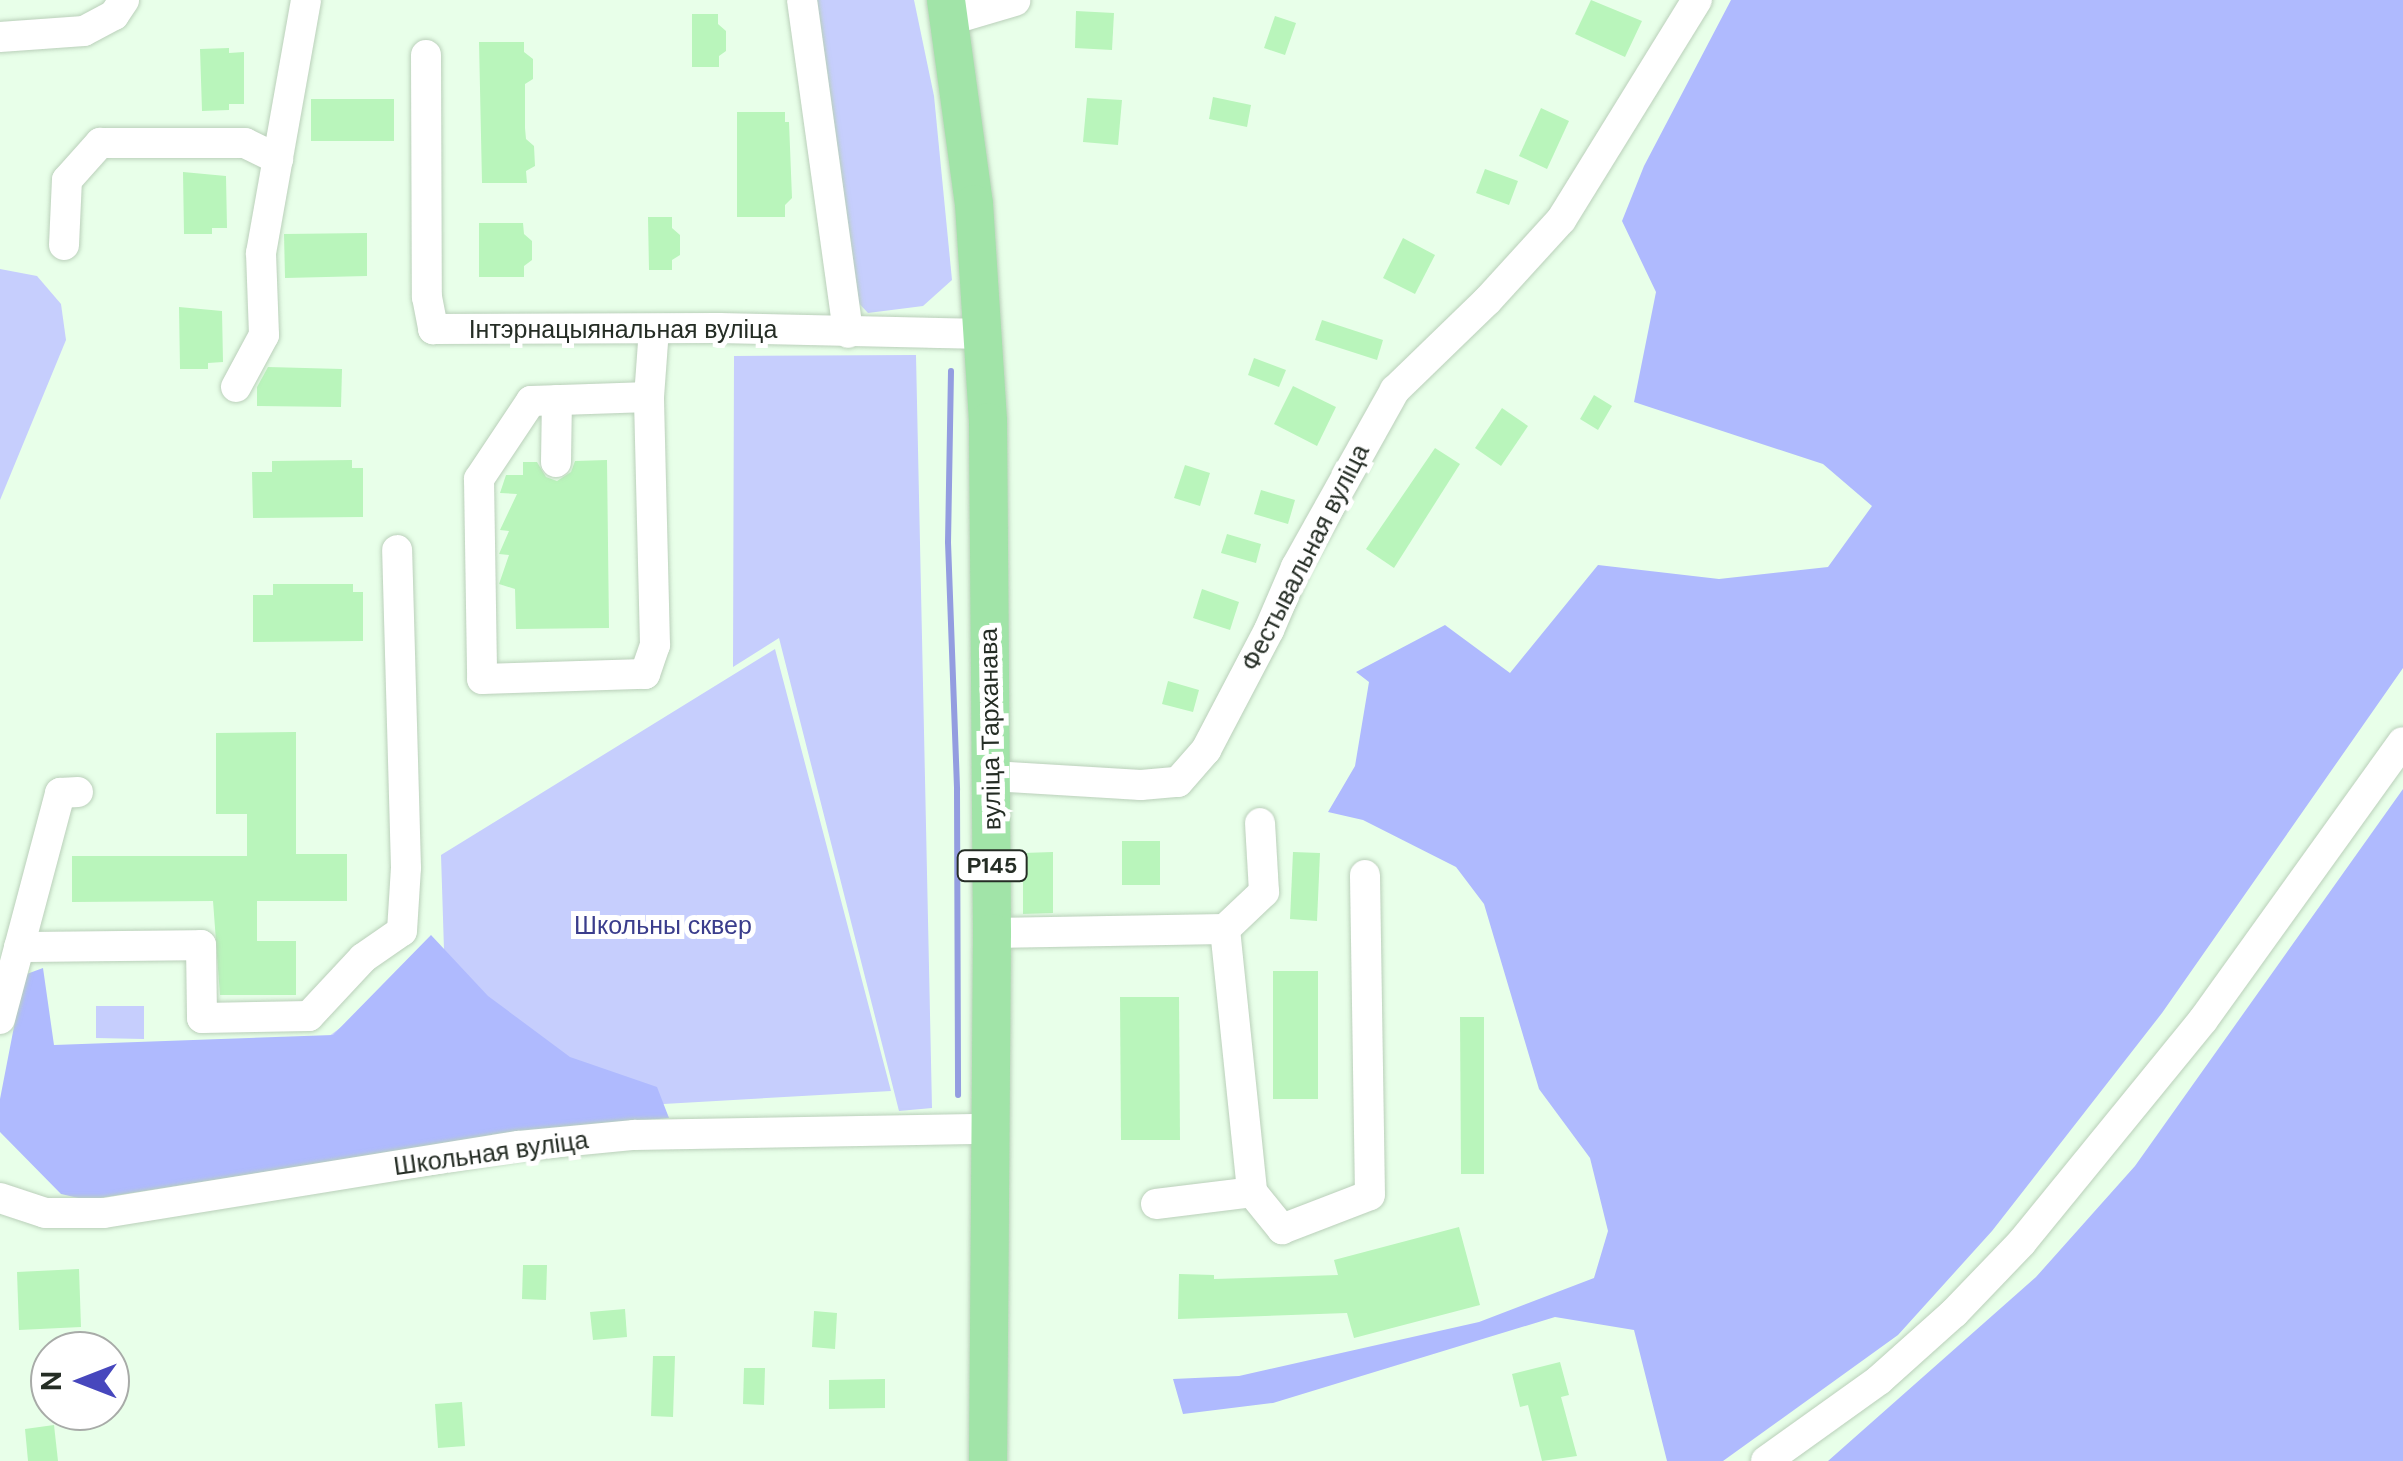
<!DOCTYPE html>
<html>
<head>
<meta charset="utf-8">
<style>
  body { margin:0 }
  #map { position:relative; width:2403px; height:1461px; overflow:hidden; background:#e8ffe9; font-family:"DM Sans",sans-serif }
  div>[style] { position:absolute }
  .green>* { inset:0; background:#c6cefd }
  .forest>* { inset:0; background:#afbafe }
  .stream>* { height:6px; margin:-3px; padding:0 3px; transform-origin:3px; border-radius:3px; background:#939de0 }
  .building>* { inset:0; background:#b9f5bb }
  .roads { filter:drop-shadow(0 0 2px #bad0ba) drop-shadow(0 0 2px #bad0ba) }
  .minor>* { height:30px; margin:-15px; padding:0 15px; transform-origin:15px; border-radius:15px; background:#fff }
  .major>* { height:38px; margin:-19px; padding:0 19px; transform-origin:19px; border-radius:19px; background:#a1e4a8 }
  span { translate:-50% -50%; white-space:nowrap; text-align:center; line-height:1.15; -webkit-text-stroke:10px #fff; paint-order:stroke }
  .shield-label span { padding:2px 8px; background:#fff; border:2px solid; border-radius:8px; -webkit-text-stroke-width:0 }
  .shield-label { font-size:22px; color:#252d25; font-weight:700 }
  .street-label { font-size:25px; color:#252d25 }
  .park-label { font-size:25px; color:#3a3d8c }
  .north { position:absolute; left:30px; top:1331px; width:100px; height:100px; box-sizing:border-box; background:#fff; border:2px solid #a8aba8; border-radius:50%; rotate:270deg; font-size:28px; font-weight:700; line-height:40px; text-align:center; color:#252d25 }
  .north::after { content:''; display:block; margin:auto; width:35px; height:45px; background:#4747bd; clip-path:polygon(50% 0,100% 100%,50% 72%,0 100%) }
</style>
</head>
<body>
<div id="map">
  <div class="green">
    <i style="clip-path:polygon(816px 0,914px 0,934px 96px,952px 280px,923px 306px,868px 313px,854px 298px)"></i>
    <i style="clip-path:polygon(0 269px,37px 276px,61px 304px,66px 340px,0 500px)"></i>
    <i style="clip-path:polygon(916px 355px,932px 1108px,899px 1111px,779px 638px,733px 667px,734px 356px)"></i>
    <i style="clip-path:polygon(775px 649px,891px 1091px,541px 1111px,312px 1049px,444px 950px,441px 855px)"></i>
    <i style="clip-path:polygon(96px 1006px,144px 1006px,144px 1039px,96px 1038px)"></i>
  </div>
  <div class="forest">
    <i style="clip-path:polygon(1731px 0,2403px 0,2403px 668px,2162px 1013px,1992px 1231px,1898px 1335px,1723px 1461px,1667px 1461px,1634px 1330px,1555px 1317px,1273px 1403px,1183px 1414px,1173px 1379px,1239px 1376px,1479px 1322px,1594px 1278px,1608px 1231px,1590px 1158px,1539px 1089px,1484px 904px,1456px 867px,1363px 820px,1328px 812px,1355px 766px,1369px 682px,1356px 672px,1445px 625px,1510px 673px,1598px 565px,1719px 579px,1828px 567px,1872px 506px,1823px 464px,1634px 402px,1656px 292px,1622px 221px,1644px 166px)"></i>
    <i style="clip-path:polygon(2403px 789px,2403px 1461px,1828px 1461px,2036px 1277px,2135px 1166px)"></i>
    <i style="clip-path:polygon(431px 935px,488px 996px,570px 1057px,657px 1087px,669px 1118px,521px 1132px,87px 1200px,61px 1194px,0 1132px,0 1099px,24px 975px,43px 968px,54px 1045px,333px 1035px)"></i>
  </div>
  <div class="stream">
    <i style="left:951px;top:371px;width:171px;rotate:91deg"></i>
    <i style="left:948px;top:542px;width:248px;rotate:87.9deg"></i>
    <i style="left:957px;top:790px;width:305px;rotate:89.8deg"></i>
  </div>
  <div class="building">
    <i style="clip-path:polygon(1591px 0,1642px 21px,1625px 57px,1575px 34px)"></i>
    <i style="clip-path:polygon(1076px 11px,1114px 13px,1112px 50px,1075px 48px)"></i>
    <i style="clip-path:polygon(692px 14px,718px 14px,718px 24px,726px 31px,726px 51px,719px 56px,719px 67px,692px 67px)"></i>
    <i style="clip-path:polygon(1275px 16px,1296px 23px,1285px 55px,1264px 48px)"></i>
    <i style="clip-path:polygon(479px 42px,524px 42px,524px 52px,533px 59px,533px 79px,525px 84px,525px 128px,526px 139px,534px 146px,535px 166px,526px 171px,527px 183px,482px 183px)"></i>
    <i style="clip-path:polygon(229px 48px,229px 53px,244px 52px,244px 104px,229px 104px,229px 110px,202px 111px,200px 49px)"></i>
    <i style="clip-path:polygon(1213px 97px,1251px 105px,1247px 127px,1209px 119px)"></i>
    <i style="clip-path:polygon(1087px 98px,1122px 100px,1118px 145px,1083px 142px)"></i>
    <i style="clip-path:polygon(311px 99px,394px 99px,394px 141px,311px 141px)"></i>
    <i style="clip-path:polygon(1541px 108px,1569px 121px,1547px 169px,1519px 156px)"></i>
    <i style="clip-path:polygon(737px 112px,785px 112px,785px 122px,789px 122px,792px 198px,785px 205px,785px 217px,737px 217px)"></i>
    <i style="clip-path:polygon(1485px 169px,1518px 181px,1509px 205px,1476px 193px)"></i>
    <i style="clip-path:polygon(183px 172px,226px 176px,227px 228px,212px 228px,212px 234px,184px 234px)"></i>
    <i style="clip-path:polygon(648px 217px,672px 217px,672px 228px,680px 235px,680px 255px,672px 260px,672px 270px,649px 270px)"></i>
    <i style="clip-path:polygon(479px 223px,523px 223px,524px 234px,532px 241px,532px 260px,524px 266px,524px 277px,479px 277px)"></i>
    <i style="clip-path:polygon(367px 233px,367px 276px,285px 278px,284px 234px)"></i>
    <i style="clip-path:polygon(1403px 238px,1435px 255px,1415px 294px,1383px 278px)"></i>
    <i style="clip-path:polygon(179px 307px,222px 311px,223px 362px,208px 363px,208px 369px,180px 369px)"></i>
    <i style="clip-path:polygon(1322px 320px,1383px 340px,1377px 360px,1315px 340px)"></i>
    <i style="clip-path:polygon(1254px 358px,1286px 370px,1279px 387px,1248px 375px)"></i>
    <i style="clip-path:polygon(268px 367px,342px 369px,341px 407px,257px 406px,257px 387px)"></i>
    <i style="clip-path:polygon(1293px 386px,1336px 407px,1317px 446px,1274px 424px)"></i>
    <i style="clip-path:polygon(1594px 395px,1612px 406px,1598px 430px,1580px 419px)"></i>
    <i style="clip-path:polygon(1502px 408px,1528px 426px,1501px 466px,1475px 448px)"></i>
    <i style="clip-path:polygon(1435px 448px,1460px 464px,1394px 568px,1366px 549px)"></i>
    <i style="clip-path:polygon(352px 460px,352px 468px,363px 468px,363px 517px,253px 518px,252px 472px,272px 472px,272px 461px)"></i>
    <i style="clip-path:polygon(607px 460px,609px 628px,516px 629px,515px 589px,499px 584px,509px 555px,499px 554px,509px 531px,500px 530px,517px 494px,500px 493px,506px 475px,523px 475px,523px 462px,537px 462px,546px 477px,557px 481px,571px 472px,575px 461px)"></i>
    <i style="clip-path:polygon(1185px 465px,1210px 473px,1200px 506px,1174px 498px)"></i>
    <i style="clip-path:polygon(1261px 490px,1295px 500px,1288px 524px,1254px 514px)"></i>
    <i style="clip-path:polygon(1227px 534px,1261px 544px,1256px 563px,1221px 553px)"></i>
    <i style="clip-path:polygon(273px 584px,353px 584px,353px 592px,363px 592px,363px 641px,253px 642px,253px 595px,273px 595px)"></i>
    <i style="clip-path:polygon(1202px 589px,1239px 602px,1230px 630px,1193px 618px)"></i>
    <i style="clip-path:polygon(1168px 681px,1199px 690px,1193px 712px,1162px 704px)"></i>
    <i style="clip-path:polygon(296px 732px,296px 854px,347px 854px,347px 901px,257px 901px,257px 941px,296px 941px,296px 995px,220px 995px,213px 901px,72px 902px,72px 856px,247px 856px,247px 814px,216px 814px,216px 733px)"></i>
    <i style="clip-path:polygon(1122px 841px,1160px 841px,1160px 885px,1122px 885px)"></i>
    <i style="clip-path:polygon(1053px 852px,1053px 913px,1023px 914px,1023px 853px)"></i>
    <i style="clip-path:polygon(1293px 852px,1320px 853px,1317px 921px,1290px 919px)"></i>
    <i style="clip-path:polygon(1273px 971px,1318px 971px,1318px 1099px,1273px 1099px)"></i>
    <i style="clip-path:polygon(1120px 997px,1179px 997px,1180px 1140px,1121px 1140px)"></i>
    <i style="clip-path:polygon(1460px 1017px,1484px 1017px,1484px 1174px,1461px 1174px)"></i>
    <i style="clip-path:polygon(1459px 1227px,1480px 1305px,1354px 1338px,1347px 1313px,1178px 1319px,1179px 1274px,1214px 1275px,1214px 1279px,1338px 1275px,1334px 1260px)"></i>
    <i style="clip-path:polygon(523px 1265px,547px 1265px,546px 1300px,522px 1299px)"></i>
    <i style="clip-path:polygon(79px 1269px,81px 1327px,19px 1330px,17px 1272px)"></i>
    <i style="clip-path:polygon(625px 1309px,627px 1337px,593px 1340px,590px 1312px)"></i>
    <i style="clip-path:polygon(814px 1311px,837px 1313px,835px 1349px,812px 1347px)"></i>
    <i style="clip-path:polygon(653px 1356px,675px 1356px,673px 1417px,651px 1416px)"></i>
    <i style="clip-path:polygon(1560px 1362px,1569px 1395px,1561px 1397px,1577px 1456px,1542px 1461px,1528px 1405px,1520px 1407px,1512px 1374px)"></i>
    <i style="clip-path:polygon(744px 1368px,765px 1368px,764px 1405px,743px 1404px)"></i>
    <i style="clip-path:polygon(885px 1379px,885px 1408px,829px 1409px,829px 1380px)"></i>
    <i style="clip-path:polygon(462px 1402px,465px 1446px,438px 1448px,435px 1404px)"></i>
    <i style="clip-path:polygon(54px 1425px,58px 1461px,28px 1461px,25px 1429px)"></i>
  </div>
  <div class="roads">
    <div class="minor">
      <i style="left:802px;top:0;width:336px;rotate:82.1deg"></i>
      <i style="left:950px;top:20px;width:68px;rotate:-16.3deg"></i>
      <i style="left:0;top:37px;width:84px;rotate:-4.1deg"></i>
      <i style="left:84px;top:31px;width:34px;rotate:-28deg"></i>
      <i style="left:114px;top:15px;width:18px;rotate:-56deg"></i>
      <i style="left:426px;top:55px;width:242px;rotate:89.8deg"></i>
      <i style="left:427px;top:297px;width:33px;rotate:79deg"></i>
      <i style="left:433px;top:329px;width:286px;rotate:-0.2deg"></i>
      <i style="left:719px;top:328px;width:267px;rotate:1.3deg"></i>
      <i style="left:64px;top:245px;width:65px;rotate:-87.4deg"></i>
      <i style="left:67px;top:180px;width:50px;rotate:-48.3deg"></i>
      <i style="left:100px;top:143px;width:145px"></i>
      <i style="left:245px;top:143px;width:37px;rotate:26deg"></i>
      <i style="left:236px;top:387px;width:59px;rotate:-61.7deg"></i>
      <i style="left:264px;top:335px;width:82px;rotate:-92.1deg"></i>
      <i style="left:261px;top:253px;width:257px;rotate:-79.9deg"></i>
      <i style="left:649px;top:397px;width:118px;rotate:178.1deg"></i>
      <i style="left:531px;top:401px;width:94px;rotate:123.7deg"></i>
      <i style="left:479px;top:479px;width:200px;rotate:89.1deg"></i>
      <i style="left:482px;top:679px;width:163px;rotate:-1.8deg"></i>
      <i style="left:645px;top:674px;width:31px;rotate:-71deg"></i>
      <i style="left:655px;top:645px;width:248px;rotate:-91.4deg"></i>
      <i style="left:649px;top:397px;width:68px;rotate:-85.8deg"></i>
      <i style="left:556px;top:462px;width:62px;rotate:-89.1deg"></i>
      <i style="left:992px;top:776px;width:149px;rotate:3.5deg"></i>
      <i style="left:1141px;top:785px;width:37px;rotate:-5deg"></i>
      <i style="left:1178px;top:782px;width:43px;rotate:-48.8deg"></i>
      <i style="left:1206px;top:750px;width:136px;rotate:-62.3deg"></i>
      <i style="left:1269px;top:630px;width:69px;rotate:-66.8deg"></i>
      <i style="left:1296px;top:567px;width:203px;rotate:-60.8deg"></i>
      <i style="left:1395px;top:390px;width:128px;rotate:-44.1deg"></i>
      <i style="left:1487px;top:301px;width:110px;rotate:-47.6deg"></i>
      <i style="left:1561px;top:220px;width:259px;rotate:-58.3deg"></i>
      <i style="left:1225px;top:929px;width:264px;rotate:84.1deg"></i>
      <i style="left:1252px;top:1192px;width:48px;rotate:51deg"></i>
      <i style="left:1282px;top:1229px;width:94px;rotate:-21.1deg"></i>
      <i style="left:1370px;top:1195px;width:320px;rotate:-90.9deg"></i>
      <i style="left:992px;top:933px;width:233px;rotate:-1deg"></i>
      <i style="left:1225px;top:929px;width:54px;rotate:-43.5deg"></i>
      <i style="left:1264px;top:892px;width:69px;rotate:-93.3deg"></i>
      <i style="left:19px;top:947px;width:182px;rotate:-0.6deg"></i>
      <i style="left:201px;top:945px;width:73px;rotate:89.2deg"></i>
      <i style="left:202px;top:1018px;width:107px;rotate:-1.1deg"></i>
      <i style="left:309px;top:1016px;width:79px;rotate:-47deg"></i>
      <i style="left:363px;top:958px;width:47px;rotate:-34.7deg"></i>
      <i style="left:402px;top:931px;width:63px;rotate:-86.4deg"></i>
      <i style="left:406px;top:868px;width:318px;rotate:-91.6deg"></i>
      <i style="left:0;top:1019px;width:234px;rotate:-75.1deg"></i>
      <i style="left:60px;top:793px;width:18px;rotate:-3deg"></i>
      <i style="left:0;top:1198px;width:47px;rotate:18.4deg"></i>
      <i style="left:45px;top:1213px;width:59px"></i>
      <i style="left:104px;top:1213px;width:420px;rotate:-9.2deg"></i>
      <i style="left:519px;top:1146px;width:116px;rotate:-5.5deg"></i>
      <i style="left:634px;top:1135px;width:354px;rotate:-1deg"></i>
      <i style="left:1156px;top:1204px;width:97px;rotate:-7.1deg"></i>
      <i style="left:1766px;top:1461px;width:139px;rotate:-35.6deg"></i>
      <i style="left:1879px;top:1380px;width:101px;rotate:-41.8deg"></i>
      <i style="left:1954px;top:1313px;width:98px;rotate:-46.2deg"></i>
      <i style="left:2022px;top:1242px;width:286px;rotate:-50.8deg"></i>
      <i style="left:2203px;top:1020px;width:342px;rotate:-54.3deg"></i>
    </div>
    <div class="major">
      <i style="left:946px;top:0;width:206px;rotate:82.2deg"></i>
      <i style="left:974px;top:204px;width:218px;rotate:86.3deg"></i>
      <i style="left:988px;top:422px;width:511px;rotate:89.55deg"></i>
      <i style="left:992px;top:933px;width:528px;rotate:90.43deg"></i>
    </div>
  </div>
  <div class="shield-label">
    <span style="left:992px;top:866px">Р145</span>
  </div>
  <div class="street-label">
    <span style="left:623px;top:330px">Інтэрнацыянальная вуліца</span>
    <span style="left:1306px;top:558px;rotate:-63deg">Фестывальная вуліца</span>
    <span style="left:991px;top:729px;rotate:-91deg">вуліца Тарханава</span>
    <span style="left:491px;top:1154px;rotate:-8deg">Школьная вуліца</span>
  </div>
  <div class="park-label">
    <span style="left:663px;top:926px">Школьны сквер</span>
  </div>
  <div class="north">N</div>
</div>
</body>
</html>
